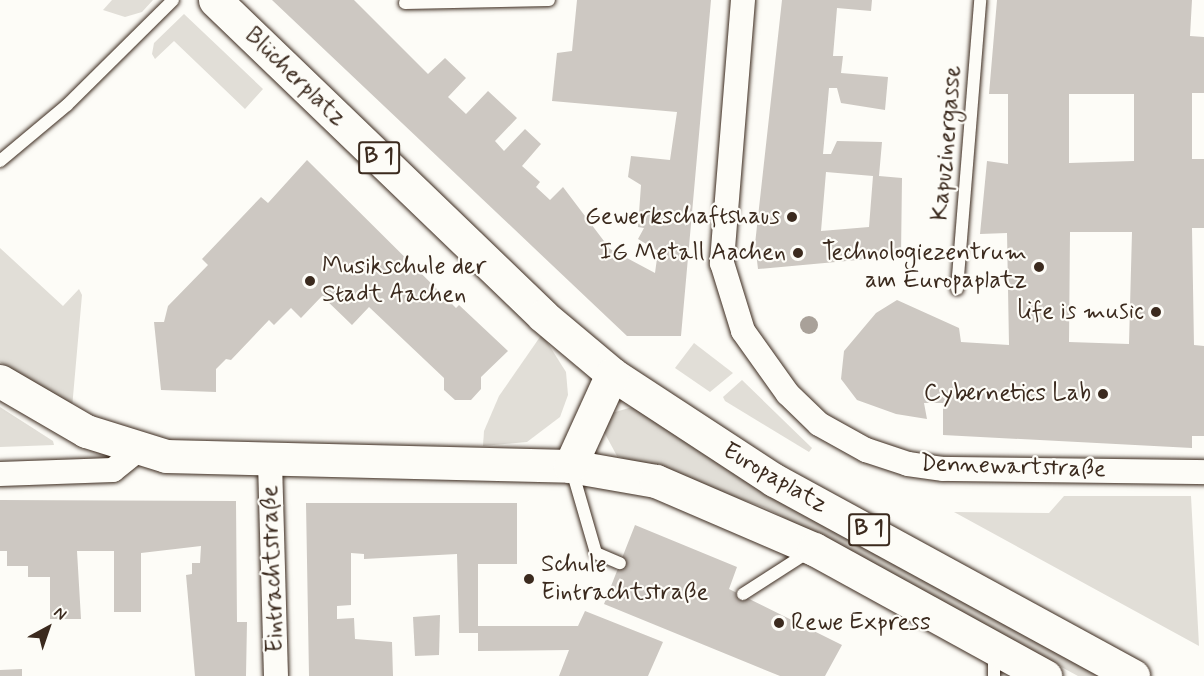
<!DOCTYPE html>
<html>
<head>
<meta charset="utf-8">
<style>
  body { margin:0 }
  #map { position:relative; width:1204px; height:676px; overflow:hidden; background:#fdfcf7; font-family:Mynerve,sans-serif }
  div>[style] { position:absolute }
  .green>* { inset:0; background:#e1ded7 }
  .building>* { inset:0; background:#cdc8c2 }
  .roads { filter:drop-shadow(0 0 2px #3b2a1e) drop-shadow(0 0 2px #3b2a1e) }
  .service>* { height:12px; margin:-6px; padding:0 6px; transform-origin:6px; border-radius:6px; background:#fdfcf7 }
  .minor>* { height:24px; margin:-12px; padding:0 12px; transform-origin:12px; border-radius:12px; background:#fdfcf7 }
  .primary>* { height:33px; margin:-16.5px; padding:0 16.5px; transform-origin:16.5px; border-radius:16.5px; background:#fdfcf7 }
  .trees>* { width:18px; height:18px; margin:-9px; border-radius:50%; background:#a9a199 }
  .dots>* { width:16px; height:16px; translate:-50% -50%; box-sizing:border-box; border:3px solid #fdfcf7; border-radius:50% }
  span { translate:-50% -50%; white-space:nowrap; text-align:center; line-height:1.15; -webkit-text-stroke:4.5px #fdfcf7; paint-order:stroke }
  .shield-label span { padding:2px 4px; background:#fdfcf7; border:2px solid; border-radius:4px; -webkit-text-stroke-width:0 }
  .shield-label { font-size:22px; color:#3b2a1e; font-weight:700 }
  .street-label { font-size:24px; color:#3b2a1e }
  .poi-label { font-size:24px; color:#3b2a1e }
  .right { translate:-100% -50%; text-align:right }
  .left { translate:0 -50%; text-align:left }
  .north { position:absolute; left:18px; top:598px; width:60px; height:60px; -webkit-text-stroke:4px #fdfcf7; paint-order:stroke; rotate:40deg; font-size:16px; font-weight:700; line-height:24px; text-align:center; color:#3b2a1e }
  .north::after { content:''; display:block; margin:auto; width:21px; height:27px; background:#3b2a1e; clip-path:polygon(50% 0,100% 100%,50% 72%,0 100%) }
</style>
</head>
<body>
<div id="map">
  <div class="green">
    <i style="clip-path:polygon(112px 0,153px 0,142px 12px,125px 17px,103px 10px)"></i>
    <i style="clip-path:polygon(184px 14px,263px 89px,245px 109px,174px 41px,155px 59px,152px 54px,154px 43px)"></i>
    <i style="clip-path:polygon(0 248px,63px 306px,79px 289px,82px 295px,72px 408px,0 362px)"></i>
    <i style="clip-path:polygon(542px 334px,566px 372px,568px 395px,560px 417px,527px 442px,483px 446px,484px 431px,499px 396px)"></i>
    <i style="clip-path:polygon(694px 343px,733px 373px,710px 392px,675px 368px)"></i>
    <i style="clip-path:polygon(742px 380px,812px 448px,809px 452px,725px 401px,723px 397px)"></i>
    <i style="clip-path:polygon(0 407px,53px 441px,54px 445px,0 447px)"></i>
    <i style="clip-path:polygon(632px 407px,1102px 676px,1078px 676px,766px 508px,617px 456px,603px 430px,612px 413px)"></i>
    <i style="clip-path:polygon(1064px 496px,1191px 496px,1199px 646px,954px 512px,1049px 513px)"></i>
  </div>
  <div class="building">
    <i style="clip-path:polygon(272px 0,354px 0,428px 74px,445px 58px,466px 78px,448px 97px,466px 114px,488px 91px,517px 118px,495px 141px,504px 151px,525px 129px,541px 144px,522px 166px,540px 182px,536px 187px,550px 200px,563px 187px,610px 249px,655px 273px,658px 251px,638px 239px,644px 228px,638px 227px,641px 185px,628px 177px,631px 156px,670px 160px,677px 112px,552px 101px,557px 53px,572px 51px,577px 0,711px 0,681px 336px,627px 336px)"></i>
    <i style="clip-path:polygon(evenodd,782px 0,872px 0,871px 11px,837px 8px,833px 56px,843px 56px,841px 73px,888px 77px,885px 110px,841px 103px,837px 88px,829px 88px,823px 154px,831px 154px,837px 141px,882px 142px,879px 176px,902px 178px,901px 256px,758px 269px,755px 244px,782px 0,826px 172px,873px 176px,869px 227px,821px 231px,826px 172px)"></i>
    <i style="clip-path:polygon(evenodd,997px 0,1192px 0,1190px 36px,1204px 37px,1204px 93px,1192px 93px,1192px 159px,1204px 159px,1204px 228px,1192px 228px,1194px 345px,1204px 346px,1204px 436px,1192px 436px,1192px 448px,943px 435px,943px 403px,924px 403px,927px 419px,896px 414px,857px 400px,841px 379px,844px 351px,876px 313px,897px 300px,959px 328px,961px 342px,1009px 345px,1007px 233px,980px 234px,987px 161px,1008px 164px,1008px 94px,989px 94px,997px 0,1069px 94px,1134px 94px,1134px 161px,1069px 163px,1069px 94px,997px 0,1070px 232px,1132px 232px,1129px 344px,1069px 342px,1070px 232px)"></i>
    <i style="clip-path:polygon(307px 160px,456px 308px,459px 305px,508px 351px,481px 377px,481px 389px,471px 400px,455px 400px,444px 390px,444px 378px,369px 307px,352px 325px,322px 296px,301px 318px,291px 308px,274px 325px,269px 320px,231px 360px,226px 359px,216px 369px,216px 392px,161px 390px,154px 322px,164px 322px,168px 306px,208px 265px,202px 259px,261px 197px,268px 203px)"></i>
    <i style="clip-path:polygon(0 500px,236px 501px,237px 622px,247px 622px,246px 676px,195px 676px,186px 575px,192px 574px,192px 563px,200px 563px,201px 546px,141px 553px,141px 612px,114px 612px,114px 551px,77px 551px,81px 619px,50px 619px,50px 577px,28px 577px,28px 566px,7px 566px,7px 551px,0 551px)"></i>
    <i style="clip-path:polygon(306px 503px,517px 503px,517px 564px,478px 564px,478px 626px,578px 626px,585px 611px,663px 642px,648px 676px,559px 676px,569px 650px,478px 651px,478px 633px,459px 633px,457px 554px,364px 559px,364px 554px,351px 553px,351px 605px,337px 606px,337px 619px,354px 618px,355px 639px,392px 642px,393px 676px,309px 676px)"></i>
    <i style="clip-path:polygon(635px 525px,737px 567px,729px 589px,842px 645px,825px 676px,780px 676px,604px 604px)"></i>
    <i style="clip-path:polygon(440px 615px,439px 655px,415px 656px,413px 617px)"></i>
    <i style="clip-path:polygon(22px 669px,22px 676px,0 676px,0 670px)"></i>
  </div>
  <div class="roads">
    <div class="service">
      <i style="left:405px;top:3px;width:144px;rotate:-1.2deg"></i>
      <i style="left:0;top:161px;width:87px;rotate:-39.9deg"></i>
      <i style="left:67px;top:105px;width:149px;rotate:-44.7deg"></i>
      <i style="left:957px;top:289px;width:290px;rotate:-85.4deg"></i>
      <i style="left:571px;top:467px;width:90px;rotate:73.8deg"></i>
      <i style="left:596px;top:553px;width:26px;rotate:23deg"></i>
      <i style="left:743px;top:594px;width:80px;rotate:-32.7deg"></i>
      <i style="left:994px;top:653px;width:23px;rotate:90deg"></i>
    </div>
    <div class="minor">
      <i style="left:743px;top:0;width:264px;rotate:94.6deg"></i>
      <i style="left:722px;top:263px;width:71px;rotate:72.8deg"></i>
      <i style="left:743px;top:331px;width:77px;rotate:54.5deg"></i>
      <i style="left:788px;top:394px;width:43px;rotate:44.1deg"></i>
      <i style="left:819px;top:424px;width:54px;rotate:29deg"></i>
      <i style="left:866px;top:450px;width:44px;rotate:18.4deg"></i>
      <i style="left:908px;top:464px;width:36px;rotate:8deg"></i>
      <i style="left:944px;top:469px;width:260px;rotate:0.7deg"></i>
      <i style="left:270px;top:462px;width:214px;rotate:88.4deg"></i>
      <i style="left:0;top:474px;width:113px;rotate:-2deg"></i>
      <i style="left:113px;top:470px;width:32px;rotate:-39deg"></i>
    </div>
    <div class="primary">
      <i style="left:215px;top:0;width:455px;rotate:43.9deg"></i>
      <i style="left:543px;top:316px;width:90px;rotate:40deg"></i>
      <i style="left:612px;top:374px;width:194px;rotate:33.2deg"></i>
      <i style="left:774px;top:480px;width:409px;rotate:28.6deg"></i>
      <i style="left:0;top:381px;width:99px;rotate:30.2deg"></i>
      <i style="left:86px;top:431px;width:84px;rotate:17.4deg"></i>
      <i style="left:166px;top:456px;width:404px;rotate:1.4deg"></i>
      <i style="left:570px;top:466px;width:87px;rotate:9.9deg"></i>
      <i style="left:656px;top:481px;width:172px;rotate:23.3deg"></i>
      <i style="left:814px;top:549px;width:264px;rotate:28.8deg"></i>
      <i style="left:570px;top:466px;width:101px;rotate:-65.5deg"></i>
    </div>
  </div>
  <div class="trees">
    <i style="left:809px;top:325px"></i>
  </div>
  <div class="dots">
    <i style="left:792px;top:217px;background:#3b2a1e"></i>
    <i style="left:798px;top:253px;background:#3b2a1e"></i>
    <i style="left:1039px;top:267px;background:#3b2a1e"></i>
    <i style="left:310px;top:281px;background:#3b2a1e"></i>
    <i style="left:1156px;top:312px;background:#3b2a1e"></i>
    <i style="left:1103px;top:394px;background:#3b2a1e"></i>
    <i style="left:529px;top:579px;background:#3b2a1e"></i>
    <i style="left:779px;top:623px;background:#3b2a1e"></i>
  </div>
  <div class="shield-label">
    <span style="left:379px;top:158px">B 1</span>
    <span style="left:869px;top:530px">B 1</span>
  </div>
  <div class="street-label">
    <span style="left:295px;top:77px;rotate:44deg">Blücherplatz</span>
    <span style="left:947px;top:143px;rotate:-85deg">Kapuzinergasse</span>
    <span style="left:1013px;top:467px;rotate:2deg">Dennewartstraße</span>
    <span style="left:775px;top:478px;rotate:30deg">Europaplatz</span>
    <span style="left:273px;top:569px;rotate:-92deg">Eintrachtstraße</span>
  </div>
  <div class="poi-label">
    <span class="right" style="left:780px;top:217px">Gewerkschaftshaus</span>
    <span class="right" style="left:786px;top:253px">IG Metall Aachen</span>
    <span class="right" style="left:1027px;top:267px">Technologiezentrum<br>am Europaplatz</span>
    <span class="left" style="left:322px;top:281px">Musikschule der<br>Stadt Aachen</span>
    <span class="right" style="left:1144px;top:312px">life is music</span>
    <span class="right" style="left:1091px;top:394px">Cybernetics Lab</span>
    <span class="left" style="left:541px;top:579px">Schule<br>Eintrachtstraße</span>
    <span class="left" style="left:791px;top:623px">Rewe Express</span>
  </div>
  <div class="north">N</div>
</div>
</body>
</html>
